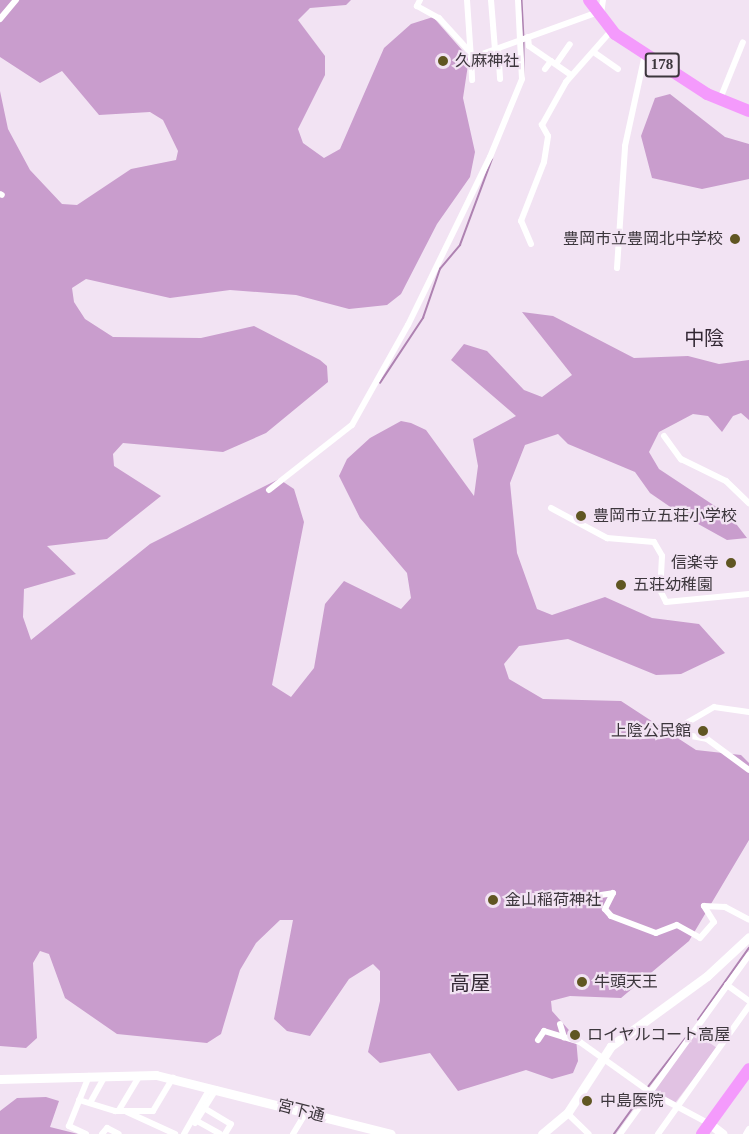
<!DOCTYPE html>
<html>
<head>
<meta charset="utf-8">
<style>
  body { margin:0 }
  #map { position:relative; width:749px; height:1134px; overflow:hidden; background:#f2e3f3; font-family:"Times New Roman","Noto Sans JP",serif }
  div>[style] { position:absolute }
  .green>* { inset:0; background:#e1c2e3 }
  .forest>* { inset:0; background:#c99dcd }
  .stream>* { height:1.5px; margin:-0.75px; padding:0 0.75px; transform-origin:0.75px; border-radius:0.75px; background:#ae82b1 }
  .street>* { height:6px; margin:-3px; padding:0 3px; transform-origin:3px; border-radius:3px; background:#fff }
  .secondary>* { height:9px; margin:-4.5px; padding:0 4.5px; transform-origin:4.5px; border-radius:4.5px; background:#fff }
  .highway>* { height:12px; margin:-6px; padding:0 6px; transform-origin:6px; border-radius:6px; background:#f49afc }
  .dots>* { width:16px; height:16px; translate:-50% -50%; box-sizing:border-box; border:3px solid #f2e3f3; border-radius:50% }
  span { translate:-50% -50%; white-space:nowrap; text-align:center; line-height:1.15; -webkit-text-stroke:4.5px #f2e3f3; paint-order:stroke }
  .shield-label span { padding:2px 4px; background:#f2e3f3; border:2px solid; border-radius:4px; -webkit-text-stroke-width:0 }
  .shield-label { font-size:15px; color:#3c363c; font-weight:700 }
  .poi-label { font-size:16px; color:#3c363c }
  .left { translate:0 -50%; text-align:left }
  .right { translate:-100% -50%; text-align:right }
  .street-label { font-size:16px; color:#3c363c }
  .quarter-label { font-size:20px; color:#322733 }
</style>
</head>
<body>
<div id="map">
  <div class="green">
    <i style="clip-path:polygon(695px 1033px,717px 1048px,675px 1103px,654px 1090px)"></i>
  </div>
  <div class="forest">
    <i style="clip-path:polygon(0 0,351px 0,346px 5px,310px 8px,298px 20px,325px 56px,325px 75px,298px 129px,303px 143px,324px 158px,340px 149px,384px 48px,411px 24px,433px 17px,469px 58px,463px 98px,475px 152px,470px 177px,437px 224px,401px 294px,387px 305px,349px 309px,296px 295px,230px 290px,170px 298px,86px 279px,72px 288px,74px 302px,85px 319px,113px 337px,201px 338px,254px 326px,320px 360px,327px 366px,328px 382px,266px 433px,223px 452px,123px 443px,113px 454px,114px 466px,161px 496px,107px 539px,47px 546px,76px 574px,24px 589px,23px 617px,31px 640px,150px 544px,279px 479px,294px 489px,304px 522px,272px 685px,291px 697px,314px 668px,325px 604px,344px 581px,401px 609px,411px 598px,407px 573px,360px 518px,339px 476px,347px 459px,370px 438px,401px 421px,411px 423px,426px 430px,474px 496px,478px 466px,473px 439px,516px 416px,451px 360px,464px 344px,487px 351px,524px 390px,542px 397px,572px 375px,522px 312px,553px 316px,634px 358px,688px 356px,719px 364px,749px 360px,749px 420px,741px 413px,733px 416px,722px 432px,708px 416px,693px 414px,659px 432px,649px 452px,659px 469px,730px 516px,747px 538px,727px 540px,682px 515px,650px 493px,635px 472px,568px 444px,558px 434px,525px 445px,510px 483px,517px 553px,537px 609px,552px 615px,605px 597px,652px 618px,699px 624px,725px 653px,681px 674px,656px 675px,568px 639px,519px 646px,504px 664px,509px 679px,543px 699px,621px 701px,696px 750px,741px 755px,749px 763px,749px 840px,689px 941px,621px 998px,570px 996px,551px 1001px,552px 1011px,576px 1038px,578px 1061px,573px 1073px,552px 1079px,526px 1070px,458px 1091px,430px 1053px,380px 1063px,368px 1052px,380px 1001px,380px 971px,373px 964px,349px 979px,310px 1036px,287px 1031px,274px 1019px,293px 920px,280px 920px,256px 943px,240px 970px,221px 1034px,207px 1043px,117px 1034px,65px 998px,49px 954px,40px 951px,33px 963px,37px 1038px,26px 1048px,0 1046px,0 91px,8px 129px,30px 170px,62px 204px,77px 205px,131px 169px,176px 160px,178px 151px,163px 120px,150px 112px,99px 115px,62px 71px,40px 83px,0 57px)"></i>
    <i style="clip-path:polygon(670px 94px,725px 137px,749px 144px,749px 179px,702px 189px,652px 178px,641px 136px,655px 98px)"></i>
    <i style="clip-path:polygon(46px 1097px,59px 1101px,50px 1127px,78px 1134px,0 1134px,0 1111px,17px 1098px)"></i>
  </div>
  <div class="stream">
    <i style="left:522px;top:0;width:35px;rotate:87deg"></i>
    <i style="left:524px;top:40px;width:40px;rotate:90deg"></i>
    <i style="left:380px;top:383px;width:78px;rotate:-56.5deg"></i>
    <i style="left:423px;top:318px;width:52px;rotate:-70.9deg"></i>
    <i style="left:440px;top:269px;width:31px;rotate:-50deg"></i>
    <i style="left:460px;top:245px;width:92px;rotate:-69.6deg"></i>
    <i style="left:698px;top:1020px;width:88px;rotate:-54.7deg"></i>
    <i style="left:648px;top:1087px;width:61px;rotate:-52.4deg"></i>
    <i style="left:614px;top:1134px;width:53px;rotate:-54.2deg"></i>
  </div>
  <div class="street">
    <i style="left:420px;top:0;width:7px;rotate:117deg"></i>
    <i style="left:417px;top:6px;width:25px;rotate:29deg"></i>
    <i style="left:439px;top:18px;width:45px;rotate:47.7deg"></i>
    <i style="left:467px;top:0;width:58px;rotate:86.1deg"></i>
    <i style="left:471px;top:58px;width:132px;rotate:-19.9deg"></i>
    <i style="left:491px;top:0;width:50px;rotate:85.4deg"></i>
    <i style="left:601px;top:14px;width:14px;rotate:-82deg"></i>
    <i style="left:0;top:19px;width:25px;rotate:-50deg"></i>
    <i style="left:528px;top:37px;width:9px;rotate:84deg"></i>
    <i style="left:529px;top:46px;width:51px;rotate:34.6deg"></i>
    <i style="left:498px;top:49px;width:30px;rotate:86deg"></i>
    <i style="left:595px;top:53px;width:28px;rotate:35deg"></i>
    <i style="left:471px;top:58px;width:22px;rotate:87deg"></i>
    <i style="left:556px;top:64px;width:24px;rotate:-55deg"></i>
    <i style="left:545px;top:69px;width:10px;rotate:-53deg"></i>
    <i style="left:720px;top:99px;width:61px;rotate:-68deg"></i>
    <i style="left:0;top:194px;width:2px;rotate:27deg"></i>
    <i style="left:531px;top:244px;width:25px;rotate:-113deg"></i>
    <i style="left:521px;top:221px;width:63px;rotate:-68.7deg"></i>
    <i style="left:544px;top:162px;width:26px;rotate:-81deg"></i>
    <i style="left:548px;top:136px;width:13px;rotate:-119deg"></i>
    <i style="left:542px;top:125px;width:49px;rotate:-60.8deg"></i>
    <i style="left:566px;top:82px;width:68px;rotate:-48.6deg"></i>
    <i style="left:617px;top:268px;width:122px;rotate:-86.2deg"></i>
    <i style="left:625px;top:146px;width:94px;rotate:-77.7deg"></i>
    <i style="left:664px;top:436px;width:29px;rotate:54deg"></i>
    <i style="left:681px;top:459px;width:50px;rotate:26.1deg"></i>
    <i style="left:726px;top:481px;width:32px;rotate:44deg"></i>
    <i style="left:269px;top:490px;width:105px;rotate:-38.1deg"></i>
    <i style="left:352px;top:425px;width:115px;rotate:-60.8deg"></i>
    <i style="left:408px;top:325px;width:187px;rotate:-64deg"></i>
    <i style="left:490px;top:157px;width:84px;rotate:-67.7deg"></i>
    <i style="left:522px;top:79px;width:79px;rotate:-92.9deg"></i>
    <i style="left:551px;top:508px;width:64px;rotate:28.2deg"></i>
    <i style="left:607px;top:538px;width:47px;rotate:4.9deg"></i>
    <i style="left:654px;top:542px;width:16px;rotate:60deg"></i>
    <i style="left:662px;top:556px;width:34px;rotate:93deg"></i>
    <i style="left:660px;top:590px;width:13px;rotate:63deg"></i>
    <i style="left:666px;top:602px;width:83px;rotate:-5.5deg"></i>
    <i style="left:749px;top:712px;width:35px;rotate:-172deg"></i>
    <i style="left:714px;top:707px;width:50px;rotate:149.8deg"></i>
    <i style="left:671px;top:732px;width:37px;rotate:11deg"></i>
    <i style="left:707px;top:739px;width:52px;rotate:36.4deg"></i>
    <i style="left:601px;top:895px;width:12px;rotate:-9deg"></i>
    <i style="left:613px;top:893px;width:18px;rotate:117deg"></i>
    <i style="left:605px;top:909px;width:9px;rotate:49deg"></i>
    <i style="left:611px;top:916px;width:48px;rotate:20.7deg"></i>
    <i style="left:656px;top:933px;width:22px;rotate:-21deg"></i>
    <i style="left:677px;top:925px;width:26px;rotate:29deg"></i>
    <i style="left:700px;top:938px;width:21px;rotate:-49deg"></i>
    <i style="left:714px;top:922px;width:19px;rotate:-122deg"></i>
    <i style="left:704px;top:906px;width:21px;rotate:3deg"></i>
    <i style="left:725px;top:907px;width:27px;rotate:28deg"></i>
    <i style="left:727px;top:985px;width:27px;rotate:36deg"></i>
    <i style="left:560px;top:1024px;width:14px;rotate:73deg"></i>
    <i style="left:538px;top:1040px;width:11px;rotate:-56deg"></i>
    <i style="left:544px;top:1031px;width:38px;rotate:17deg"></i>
    <i style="left:580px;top:1042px;width:86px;rotate:35.5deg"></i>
    <i style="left:650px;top:1092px;width:68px;rotate:28.1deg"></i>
    <i style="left:79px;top:1100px;width:38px;rotate:17deg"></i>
    <i style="left:115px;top:1111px;width:38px"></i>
    <i style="left:153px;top:1111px;width:39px;rotate:-59deg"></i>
    <i style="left:90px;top:1103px;width:31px;rotate:-61deg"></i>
    <i style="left:204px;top:1108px;width:31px;rotate:31deg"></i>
    <i style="left:231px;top:1124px;width:12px;rotate:121deg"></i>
    <i style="left:119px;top:1110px;width:41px;rotate:-59deg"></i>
    <i style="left:127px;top:1112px;width:53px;rotate:24.6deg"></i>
    <i style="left:567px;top:1113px;width:30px;rotate:44deg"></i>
    <i style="left:197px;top:1121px;width:26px;rotate:29deg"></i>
    <i style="left:195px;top:1123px;width:40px;rotate:-58deg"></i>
    <i style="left:86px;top:1134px;width:19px;rotate:-155deg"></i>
    <i style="left:69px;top:1126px;width:54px;rotate:-68.2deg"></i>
    <i style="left:102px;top:1134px;width:8px;rotate:-50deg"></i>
    <i style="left:107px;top:1128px;width:13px;rotate:27deg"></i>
    <i style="left:184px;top:1134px;width:53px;rotate:-60.5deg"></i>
    <i style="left:293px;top:1134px;width:26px;rotate:-59deg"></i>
    <i style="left:620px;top:1134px;width:221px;rotate:-54.2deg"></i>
    <i style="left:658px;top:1134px;width:157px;rotate:-54.6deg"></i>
    <i style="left:746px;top:1134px;width:6px;rotate:-59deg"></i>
  </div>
  <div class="secondary">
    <i style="left:0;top:1079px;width:156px;rotate:-1.5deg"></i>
    <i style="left:156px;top:1075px;width:242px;rotate:14.1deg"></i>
    <i style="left:710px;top:1124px;width:16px;rotate:38deg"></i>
    <i style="left:542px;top:1134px;width:34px;rotate:-40deg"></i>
    <i style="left:568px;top:1112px;width:79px;rotate:-56.9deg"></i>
    <i style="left:611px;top:1046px;width:119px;rotate:-36.1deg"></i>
    <i style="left:707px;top:976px;width:57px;rotate:-42.9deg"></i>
  </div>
  <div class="highway">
    <i style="left:589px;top:0;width:43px;rotate:52.6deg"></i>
    <i style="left:615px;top:34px;width:110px;rotate:33.1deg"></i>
    <i style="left:707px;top:94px;width:45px;rotate:22deg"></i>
    <i style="left:702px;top:1134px;width:80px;rotate:-54.1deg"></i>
  </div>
  <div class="dots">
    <i style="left:443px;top:61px;background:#605622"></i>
    <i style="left:735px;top:239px;background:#605622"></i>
    <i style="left:581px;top:516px;background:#605622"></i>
    <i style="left:731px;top:563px;background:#605622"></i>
    <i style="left:621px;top:585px;background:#605622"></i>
    <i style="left:703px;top:731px;background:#605622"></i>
    <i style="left:493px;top:900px;background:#605622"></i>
    <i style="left:582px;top:982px;background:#605622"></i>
    <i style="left:575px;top:1035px;background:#605622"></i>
    <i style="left:587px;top:1101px;background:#605622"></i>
  </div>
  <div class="shield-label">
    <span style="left:662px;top:65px">178</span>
  </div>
  <div class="poi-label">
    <span class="left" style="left:455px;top:61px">久麻神社</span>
    <span class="right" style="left:723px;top:239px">豊岡市立豊岡北中学校</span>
    <span class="left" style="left:593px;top:516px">豊岡市立五荘小学校</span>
    <span class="right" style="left:719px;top:563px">信楽寺</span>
    <span class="left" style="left:633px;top:585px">五荘幼稚園</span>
    <span class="right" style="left:691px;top:731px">上陰公民館</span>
    <span class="left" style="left:505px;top:900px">金山稲荷神社</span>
    <span class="left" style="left:594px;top:982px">牛頭天王</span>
    <span class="left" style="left:587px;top:1035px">ロイヤルコート高屋</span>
    <span class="left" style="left:600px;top:1101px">中島医院</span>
  </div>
  <div class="street-label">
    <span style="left:301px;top:1111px;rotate:14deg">宮下通</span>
  </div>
  <div class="quarter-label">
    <span style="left:704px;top:338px">中陰</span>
    <span style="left:470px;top:983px">高屋</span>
  </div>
</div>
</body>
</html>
